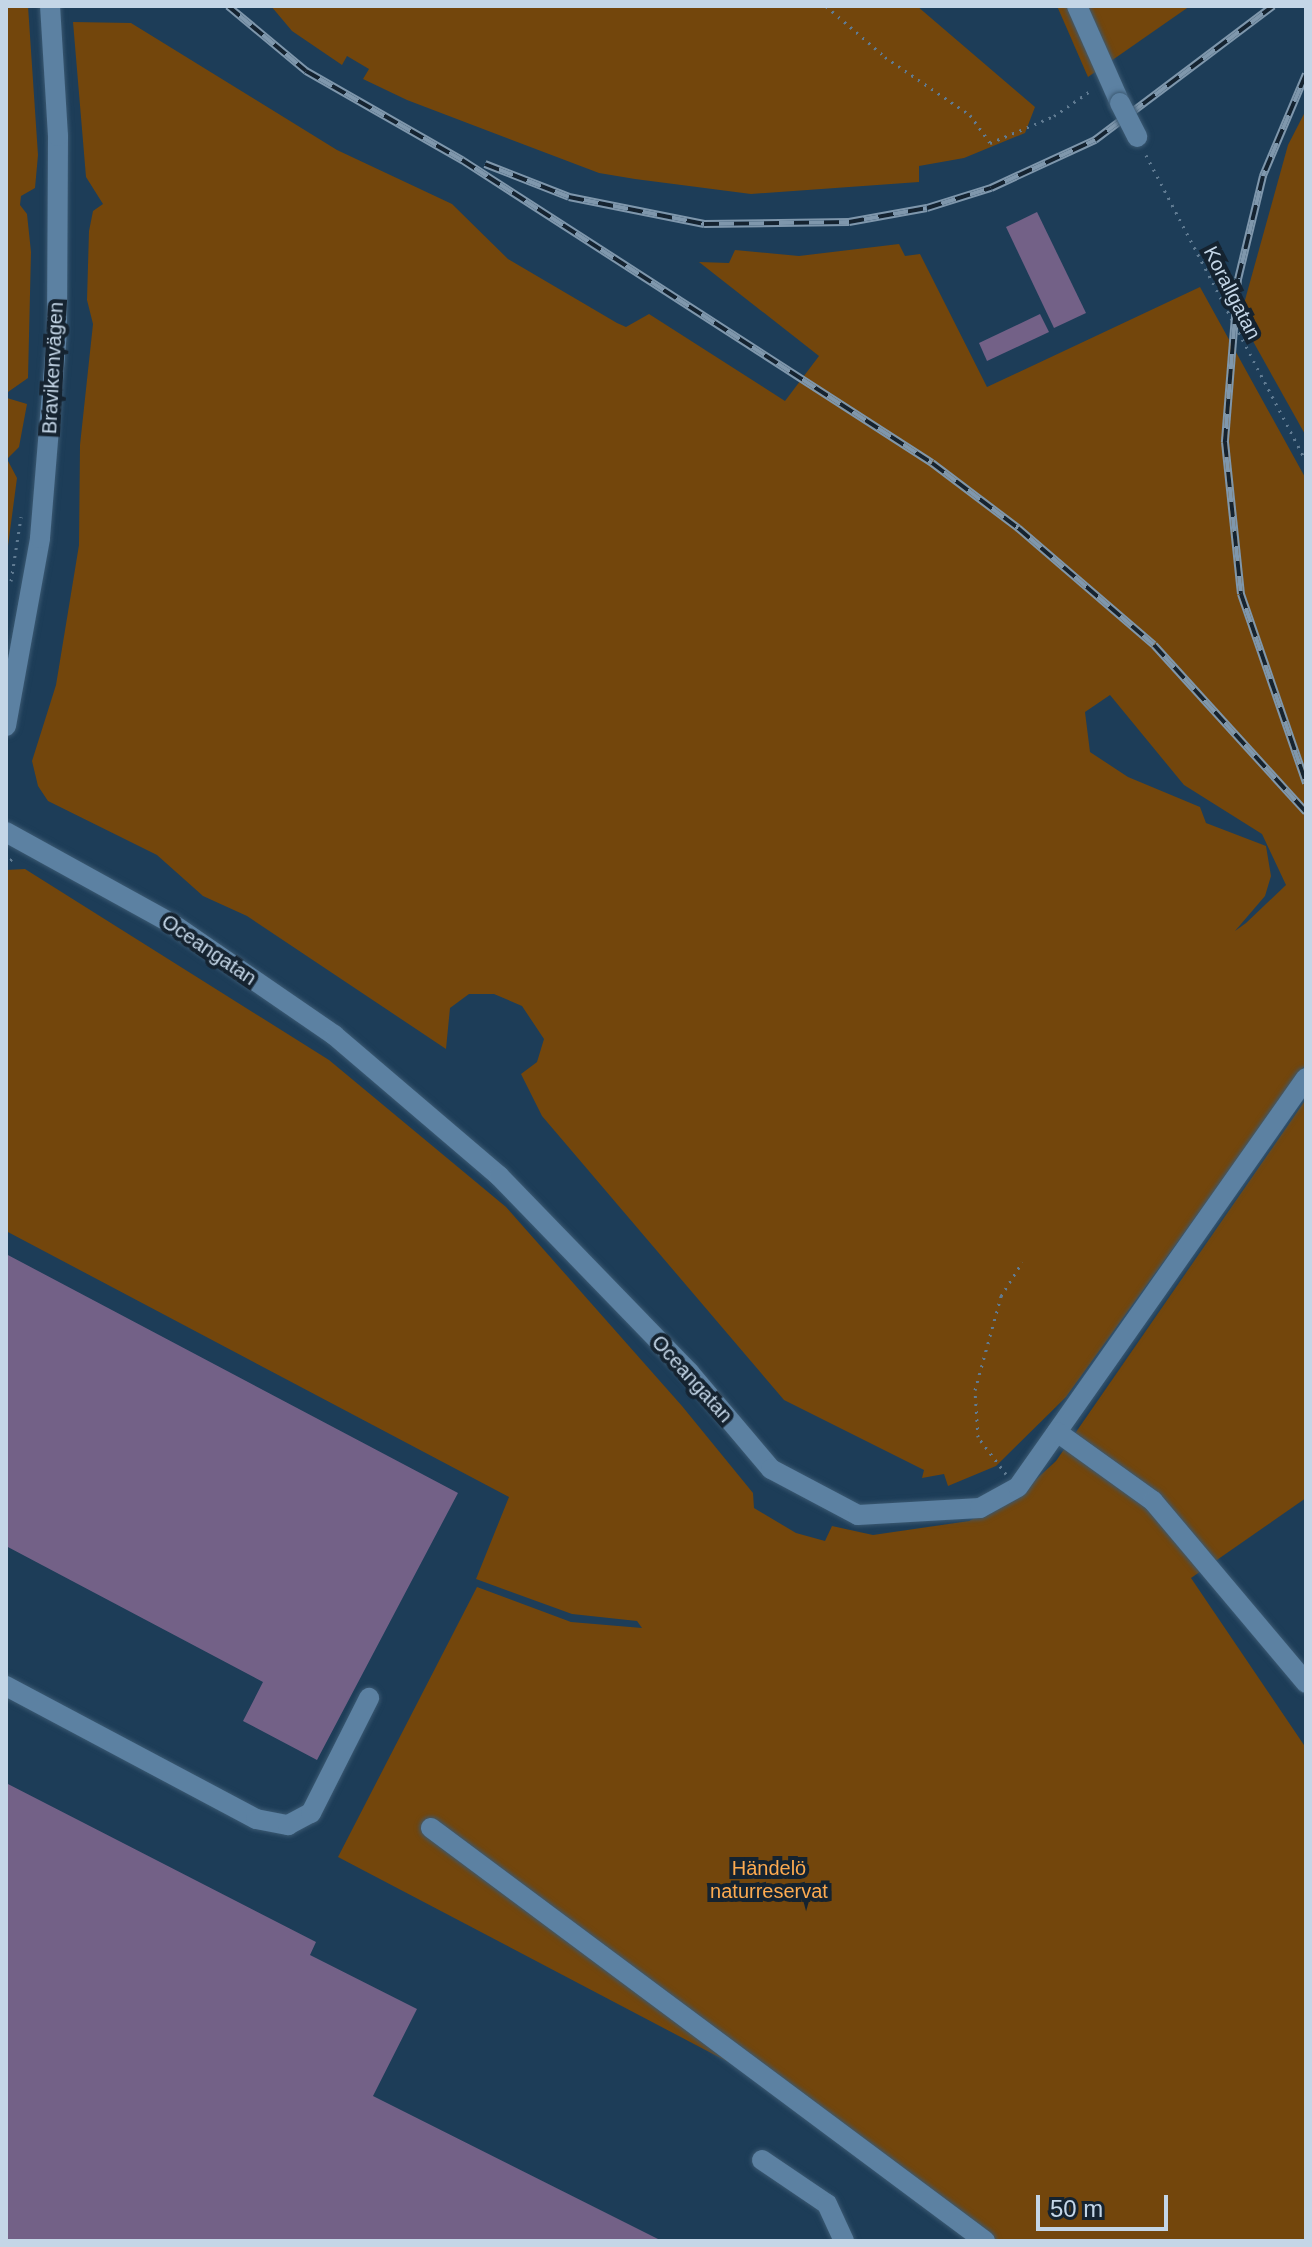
<!DOCTYPE html>
<html>
<head>
<meta charset="utf-8">
<style>
  body { margin:0 }
  #map { position:relative; width:1312px; height:2247px; overflow:hidden; background:#1d3d58; font-family:Arial,sans-serif }
  div>[style] { position:absolute }
  .green>* { inset:0; background:#73460c }
  .building>* { inset:0; background:#736187 }
  .path>* { height:3px; margin-top:-1.5px; transform-origin:0; background:repeating-linear-gradient(90deg,#607b92 0 2px,transparent 0 8px) }
  .roads { filter:drop-shadow(0 0 2px #3b5972) drop-shadow(0 0 2px #3b5972) }
  .minor>* { height:20px; margin:-10px; padding:0 10px; transform-origin:10px; border-radius:10px; background:#5c81a2 }
  .rail>* { height:8px; margin-top:-4px; transform-origin:0; background:repeating-linear-gradient(90deg,#152330 0 15px,#7f97ac 0 30px); box-sizing:border-box; border-block:2px solid #7f97ac }
  .bridges { filter:drop-shadow(0 0 2px #3b5972) drop-shadow(0 0 2px #3b5972) }
  .minor-bridge>* { height:20px; margin:-10px; padding:0 10px; transform-origin:10px; border-radius:10px; background:#5c81a2 }
  span { translate:-50% -50%; white-space:nowrap; text-align:center; line-height:1.15; -webkit-text-stroke:8px #152330; paint-order:stroke }
  .street-label { font-size:20px; color:#c4d6e7 }
  .park-label { font-size:20px; color:#fcaa50 }
  .frame { position:absolute; inset:0; border:8px solid #c4d6e7; pointer-events:none }
  .scale { position:absolute; left:1036px; top:2195px; width:132px; height:36px; box-sizing:border-box; border:4px solid #c4d6e7; border-top:0; padding-left:10px; font-size:24px; line-height:28px; white-space:nowrap; color:#c4d6e7; -webkit-text-stroke:6px #152330; paint-order:stroke }
</style>
</head>
<body>
<div id="map">
  <div class="green">
    <i style="clip-path:polygon(6px 6px,28px 6px,38px 155px,35px 188px,21px 196px,20px 205px,27px 214px,31px 252px,28px 378px,8px 392px,7px 398px,27px 404px,19px 447px,7px 459px,17px 478px,6px 561px)"></i>
    <i style="clip-path:polygon(271px 6px,917px 6px,1035px 107px,1025px 133px,964px 158px,919px 166px,919px 182px,751px 194px,635px 179px,599px 173px,407px 100px,363px 79px,369px 69px,347px 56px,342px 65px,292px 31px)"></i>
    <i style="clip-path:polygon(1057px 6px,1190px 6px,1088px 77px)"></i>
    <i style="clip-path:polygon(evenodd,73px 22px,131px 23px,337px 150px,452px 204px,508px 259px,617px 323px,626px 327px,649px 314px,785px 401px,819px 356px,699px 262px,729px 263px,735px 250px,799px 256px,899px 244px,905px 256px,920px 254px,987px 387px,1200px 287px,1306px 479px,1306px 1064px,1066px 1397px,996px 1466px,948px 1486px,944px 1474px,922px 1478px,924px 1470px,784px 1400px,542px 1116px,521px 1074px,537px 1062px,544px 1039px,522px 1006px,494px 994px,469px 994px,450px 1008px,446px 1049px,247px 916px,203px 896px,157px 855px,48px 801px,38px 786px,32px 761px,56px 685px,79px 545px,80px 445px,93px 324px,87px 300px,89px 231px,93px 211px,103px 204px,86px 177px,73px 22px,1110px 695px,1184px 785px,1262px 834px,1286px 885px,1246px 923px,1235px 931px,1265px 896px,1271px 876px,1266px 846px,1206px 823px,1200px 807px,1128px 777px,1090px 752px,1085px 712px,1110px 695px)"></i>
    <i style="clip-path:polygon(1306px 110px,1306px 436px,1240px 318px,1288px 145px)"></i>
    <i style="clip-path:polygon(25px 869px,329px 1060px,506px 1207px,682px 1406px,753px 1493px,754px 1508px,796px 1533px,825px 1541px,832px 1526px,873px 1535px,969px 1521px,1021px 1493px,1056px 1461px,1306px 1099px,1306px 1498px,1191px 1578px,1306px 1748px,1306px 2241px,983px 2241px,753px 2075px,338px 1857px,477px 1587px,571px 1622px,642px 1628px,637px 1621px,572px 1614px,476px 1579px,509px 1497px,6px 1231px,6px 870px)"></i>
  </div>
  <div class="building">
    <i style="clip-path:polygon(1037px 212px,1086px 313px,1054px 328px,1006px 227px)"></i>
    <i style="clip-path:polygon(1040px 314px,1049px 332px,987px 361px,979px 343px)"></i>
    <i style="clip-path:polygon(6px 1254px,458px 1493px,317px 1760px,243px 1721px,263px 1682px,6px 1546px)"></i>
    <i style="clip-path:polygon(6px 1783px,316px 1942px,310px 1955px,417px 2009px,373px 2096px,662px 2241px,6px 2241px)"></i>
  </div>
  <div class="path">
    <i style="left:826px;top:6px;width:78px;rotate:40.8deg"></i>
    <i style="left:885px;top:57px;width:103px;rotate:34.3deg"></i>
    <i style="left:970px;top:115px;width:34px;rotate:54deg"></i>
    <i style="left:990px;top:143px;width:69px;rotate:-22.9deg"></i>
    <i style="left:1054px;top:116px;width:47px;rotate:-34.7deg"></i>
    <i style="left:1146px;top:155px;width:345px;rotate:62.4deg"></i>
    <i style="left:11px;top:581px;width:65px;rotate:-81.1deg"></i>
    <i style="left:6px;top:867px;width:12px;rotate:-55deg"></i>
    <i style="left:1006px;top:1474px;width:46px;rotate:-127.1deg"></i>
    <i style="left:978px;top:1437px;width:47px;rotate:-93.7deg"></i>
    <i style="left:975px;top:1390px;width:98px;rotate:-74.5deg"></i>
    <i style="left:1001px;top:1296px;width:40px;rotate:-58deg"></i>
  </div>
  <div class="roads">
    <div class="minor">
      <i style="left:1077px;top:6px;width:106px;rotate:66.1deg"></i>
      <i style="left:6px;top:726px;width:191px;rotate:-79.7deg"></i>
      <i style="left:40px;top:538px;width:210px;rotate:-85.3deg"></i>
      <i style="left:57px;top:329px;width:193px;rotate:-89.7deg"></i>
      <i style="left:58px;top:136px;width:130px;rotate:-93.5deg"></i>
      <i style="left:6px;top:832px;width:188px;rotate:28.9deg"></i>
      <i style="left:171px;top:923px;width:198px;rotate:34.5deg"></i>
      <i style="left:334px;top:1035px;width:217px;rotate:40.5deg"></i>
      <i style="left:499px;top:1176px;width:273px;rotate:45.9deg"></i>
      <i style="left:689px;top:1372px;width:127px;rotate:49.8deg"></i>
      <i style="left:771px;top:1469px;width:98px;rotate:27.9deg"></i>
      <i style="left:858px;top:1515px;width:122px;rotate:-3.3deg"></i>
      <i style="left:980px;top:1508px;width:43px;rotate:-28.9deg"></i>
      <i style="left:1018px;top:1487px;width:500px;rotate:-54.85deg"></i>
      <i style="left:1057px;top:1432px;width:118px;rotate:35.7deg"></i>
      <i style="left:1153px;top:1501px;width:238px;rotate:49.9deg"></i>
      <i style="left:6px;top:1686px;width:283px;rotate:28deg"></i>
      <i style="left:256px;top:1819px;width:33px;rotate:11deg"></i>
      <i style="left:288px;top:1825px;width:26px;rotate:-28deg"></i>
      <i style="left:311px;top:1813px;width:129px;rotate:-63.2deg"></i>
      <i style="left:431px;top:1828px;width:691px;rotate:36.7deg"></i>
      <i style="left:762px;top:2160px;width:78px;rotate:34.1deg"></i>
      <i style="left:827px;top:2204px;width:41px;rotate:65.3deg"></i>
    </div>
  </div>
  <div class="rail">
    <i style="left:228px;top:6px;width:102px;rotate:39.8deg"></i>
    <i style="left:306px;top:71px;width:180px;rotate:29.7deg"></i>
    <i style="left:462px;top:160px;width:559px;rotate:32.81deg"></i>
    <i style="left:932px;top:463px;width:108px;rotate:37.1deg"></i>
    <i style="left:1018px;top:528px;width:179px;rotate:40.7deg"></i>
    <i style="left:1154px;top:645px;width:226px;rotate:47.7deg"></i>
    <i style="left:1306px;top:74px;width:111px;rotate:112.9deg"></i>
    <i style="left:1263px;top:176px;width:106px;rotate:103.6deg"></i>
    <i style="left:1238px;top:279px;width:164px;rotate:94.6deg"></i>
    <i style="left:1225px;top:442px;width:153px;rotate:84deg"></i>
    <i style="left:1241px;top:594px;width:200px;rotate:71deg"></i>
    <i style="left:485px;top:164px;width:90px;rotate:21.4deg"></i>
    <i style="left:569px;top:197px;width:138px;rotate:11.3deg"></i>
    <i style="left:704px;top:224px;width:145px;rotate:-0.8deg"></i>
    <i style="left:849px;top:222px;width:79px;rotate:-10.2deg"></i>
    <i style="left:927px;top:208px;width:67px;rotate:-17.4deg"></i>
    <i style="left:991px;top:188px;width:115px;rotate:-24.8deg"></i>
    <i style="left:1095px;top:140px;width:223px;rotate:-37deg"></i>
  </div>
  <div class="bridges">
    <div class="minor-bridge">
      <i style="left:1120px;top:103px;width:38px;rotate:63deg"></i>
    </div>
  </div>
  <div class="street-label">
    <span style="left:1232px;top:293px;rotate:63deg">Korallgatan</span>
    <span style="left:53px;top:368px;rotate:-87deg">Bravikenvägen</span>
    <span style="left:209px;top:950px;rotate:34deg">Oceangatan</span>
    <span style="left:692px;top:1379px;rotate:48deg">Oceangatan</span>
  </div>
  <div class="park-label">
    <span style="left:769px;top:1880px">Händelö<br>naturreservat</span>
  </div>
  <div class="frame"></div>
  <div class="scale">50 m</div>
</div>
</body>
</html>
